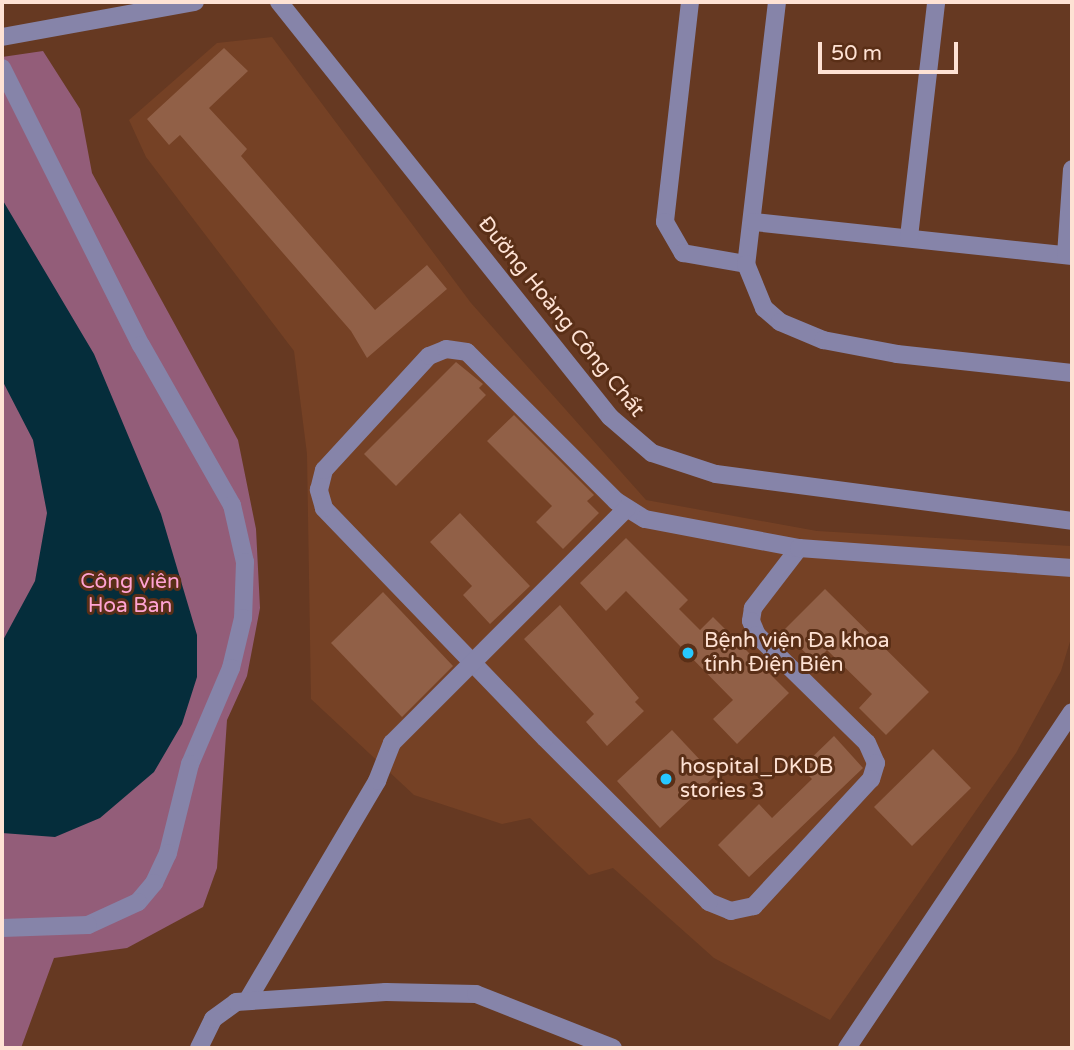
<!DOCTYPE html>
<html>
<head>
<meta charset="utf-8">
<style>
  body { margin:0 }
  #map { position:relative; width:1074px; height:1050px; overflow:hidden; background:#663922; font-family:"Varela Round",sans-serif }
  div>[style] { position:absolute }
  .built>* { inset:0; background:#754125 }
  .green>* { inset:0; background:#935d79 }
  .water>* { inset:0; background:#052d3b }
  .building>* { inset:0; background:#916047 }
  .minor>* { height:18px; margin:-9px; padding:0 9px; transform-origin:9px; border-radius:9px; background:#8684a9 }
  .dots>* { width:19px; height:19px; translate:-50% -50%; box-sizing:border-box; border:4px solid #5a2f17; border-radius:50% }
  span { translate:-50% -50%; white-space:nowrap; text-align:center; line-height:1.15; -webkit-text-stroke:6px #5a2f17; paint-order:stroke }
  .street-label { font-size:21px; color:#fee2d4 }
  .park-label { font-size:21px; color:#ffa3d3 }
  .poi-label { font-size:21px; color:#fee2d4 }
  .left { translate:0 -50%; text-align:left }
  .frame { position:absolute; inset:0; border:4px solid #fee2d4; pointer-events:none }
  .scale { position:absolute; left:818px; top:42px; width:140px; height:32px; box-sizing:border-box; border:4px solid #fee2d4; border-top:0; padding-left:9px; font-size:21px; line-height:24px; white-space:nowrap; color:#fee2d4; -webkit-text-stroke:5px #5a2f17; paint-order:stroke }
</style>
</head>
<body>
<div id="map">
  <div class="built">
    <i style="clip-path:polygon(272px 37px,471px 303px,646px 500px,817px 531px,1071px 546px,1072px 635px,1061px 671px,1016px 753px,830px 1020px,714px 958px,613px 868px,589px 875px,530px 818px,502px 824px,414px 795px,311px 699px,307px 454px,294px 351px,146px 157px,129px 120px,217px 43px)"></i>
  </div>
  <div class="green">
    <i style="clip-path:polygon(43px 51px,80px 109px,92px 173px,238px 440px,256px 529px,260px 608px,247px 676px,227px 720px,217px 868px,203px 907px,127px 948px,54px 958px,21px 1048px,2px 1048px,2px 57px)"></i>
  </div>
  <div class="water">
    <i style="clip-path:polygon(2px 199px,94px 354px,161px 514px,197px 635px,197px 677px,182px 724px,154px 772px,100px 818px,55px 837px,2px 833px,2px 642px,35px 581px,47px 513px,33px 440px,2px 380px)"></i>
  </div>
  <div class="building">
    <i style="clip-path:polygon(224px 48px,248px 71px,209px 108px,247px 149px,241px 156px,375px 310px,427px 265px,447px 289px,367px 358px,351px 331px,180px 135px,169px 145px,147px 119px)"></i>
    <i style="clip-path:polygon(456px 362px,483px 384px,479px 388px,486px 395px,396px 486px,364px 454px)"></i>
    <i style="clip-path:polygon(514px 415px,594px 495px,587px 501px,599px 513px,563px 549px,536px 522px,552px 506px,487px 441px)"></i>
    <i style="clip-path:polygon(460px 513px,530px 586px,490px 624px,463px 595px,472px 586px,430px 542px)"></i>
    <i style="clip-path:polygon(626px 538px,688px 600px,679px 609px,700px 630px,713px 617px,789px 693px,737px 744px,713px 719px,733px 700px,626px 591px,606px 611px,580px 583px)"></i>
    <i style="clip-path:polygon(825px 589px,929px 692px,886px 735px,859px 708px,872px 694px,827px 650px,815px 662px,783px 631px)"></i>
    <i style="clip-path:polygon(383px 592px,453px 666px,402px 717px,331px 643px)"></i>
    <i style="clip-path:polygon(560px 605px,639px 698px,635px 702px,644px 711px,607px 746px,586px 722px,594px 714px,524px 639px)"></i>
    <i style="clip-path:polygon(672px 730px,715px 776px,660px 828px,617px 781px)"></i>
    <i style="clip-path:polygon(834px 736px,863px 768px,749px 877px,718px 845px,759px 804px,772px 818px,812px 779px,801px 768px)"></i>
    <i style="clip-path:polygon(933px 749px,971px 788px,912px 846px,874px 807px)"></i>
  </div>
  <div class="minor">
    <i style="left:279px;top:2px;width:531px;rotate:51.42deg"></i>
    <i style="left:610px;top:417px;width:55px;rotate:40.6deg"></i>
    <i style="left:652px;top:453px;width:67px;rotate:18.2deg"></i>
    <i style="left:716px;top:474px;width:359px;rotate:7.5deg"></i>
    <i style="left:690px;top:2px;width:221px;rotate:96.5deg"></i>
    <i style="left:665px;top:222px;width:36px;rotate:60deg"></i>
    <i style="left:683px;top:253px;width:64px;rotate:9.9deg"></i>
    <i style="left:777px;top:2px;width:264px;rotate:96.7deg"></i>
    <i style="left:746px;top:264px;width:48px;rotate:67.8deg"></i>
    <i style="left:764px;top:308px;width:21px;rotate:41deg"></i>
    <i style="left:780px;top:322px;width:47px;rotate:22.7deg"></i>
    <i style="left:823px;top:340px;width:75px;rotate:10.7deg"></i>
    <i style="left:897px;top:354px;width:176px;rotate:6.2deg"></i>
    <i style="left:2px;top:37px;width:196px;rotate:-10.3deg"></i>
    <i style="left:2px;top:68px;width:310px;rotate:63.4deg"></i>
    <i style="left:141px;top:345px;width:184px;rotate:60.4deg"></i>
    <i style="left:232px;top:505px;width:58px;rotate:77.2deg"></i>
    <i style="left:245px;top:562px;width:56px;rotate:92deg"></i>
    <i style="left:243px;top:618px;width:51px;rotate:103.5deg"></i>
    <i style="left:231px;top:668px;width:104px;rotate:113.1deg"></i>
    <i style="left:190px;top:764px;width:92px;rotate:103.9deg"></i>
    <i style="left:168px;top:853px;width:33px;rotate:115deg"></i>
    <i style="left:154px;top:883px;width:25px;rotate:130deg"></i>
    <i style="left:138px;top:902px;width:55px;rotate:155.3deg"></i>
    <i style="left:88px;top:925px;width:86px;rotate:178deg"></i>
    <i style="left:754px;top:222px;width:320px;rotate:6.1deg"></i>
    <i style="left:909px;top:237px;width:237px;rotate:-83.4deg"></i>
    <i style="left:1066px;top:255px;width:86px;rotate:-86deg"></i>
    <i style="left:799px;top:548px;width:76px;rotate:127.5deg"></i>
    <i style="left:753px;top:608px;width:13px;rotate:99deg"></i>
    <i style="left:751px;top:621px;width:15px;rotate:67deg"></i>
    <i style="left:757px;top:635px;width:154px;rotate:44.5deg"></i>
    <i style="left:867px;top:743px;width:22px;rotate:66deg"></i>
    <i style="left:876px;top:763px;width:17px;rotate:107deg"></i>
    <i style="left:871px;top:779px;width:173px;rotate:132.7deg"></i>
    <i style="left:754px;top:906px;width:24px;rotate:168deg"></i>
    <i style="left:731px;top:911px;width:24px;rotate:-158deg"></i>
    <i style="left:709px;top:902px;width:232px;rotate:-135deg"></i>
    <i style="left:545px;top:738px;width:319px;rotate:-133.9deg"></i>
    <i style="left:324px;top:508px;width:19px;rotate:-106deg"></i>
    <i style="left:319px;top:490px;width:21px;rotate:-76deg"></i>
    <i style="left:324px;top:470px;width:155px;rotate:-47.4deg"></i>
    <i style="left:429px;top:356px;width:18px;rotate:-22deg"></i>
    <i style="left:446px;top:349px;width:21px;rotate:8deg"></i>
    <i style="left:467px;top:352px;width:211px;rotate:45deg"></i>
    <i style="left:616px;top:501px;width:34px;rotate:32deg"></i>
    <i style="left:645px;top:519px;width:157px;rotate:10.7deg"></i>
    <i style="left:799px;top:548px;width:274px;rotate:4.2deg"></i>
    <i style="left:247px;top:1001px;width:256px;rotate:-59.4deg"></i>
    <i style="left:377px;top:781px;width:41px;rotate:-68.5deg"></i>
    <i style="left:392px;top:743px;width:332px;rotate:-45deg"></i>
    <i style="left:199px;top:1048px;width:32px;rotate:-64deg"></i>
    <i style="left:213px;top:1019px;width:29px;rotate:-36deg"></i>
    <i style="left:236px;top:1002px;width:150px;rotate:-3.8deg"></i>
    <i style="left:386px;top:992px;width:90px;rotate:1.3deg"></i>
    <i style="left:476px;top:994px;width:147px;rotate:21.5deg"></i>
    <i style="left:847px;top:1048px;width:404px;rotate:-56.2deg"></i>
  </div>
  <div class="dots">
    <i style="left:688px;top:653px;background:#27c8ff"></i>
    <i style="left:666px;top:779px;background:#27c8ff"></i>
  </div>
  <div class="street-label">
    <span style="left:561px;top:317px;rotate:51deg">Đường Hoàng Công Chất</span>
  </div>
  <div class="park-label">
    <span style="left:130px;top:594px">Công viên<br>Hoa Ban</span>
  </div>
  <div class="poi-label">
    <span class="left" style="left:704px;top:653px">Bệnh viện Đa khoa<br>tỉnh Điện Biên</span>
    <span class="left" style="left:680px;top:779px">hospital_DKDB<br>stories 3</span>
  </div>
  <div class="frame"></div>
  <div class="scale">50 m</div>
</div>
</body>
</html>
